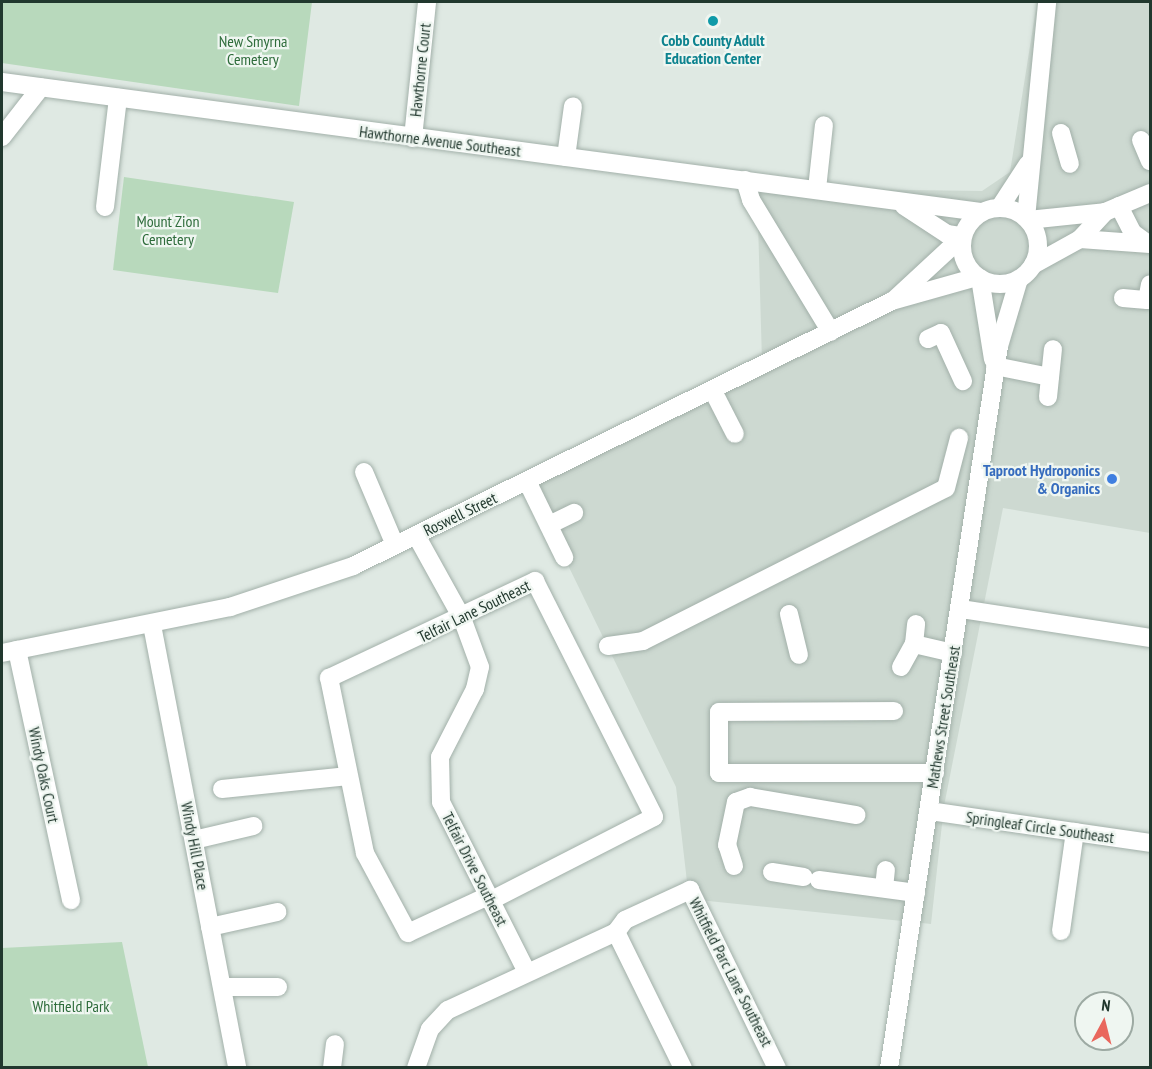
<!DOCTYPE html>
<html>
<head>
<meta charset="utf-8">
<style>
  body { margin:0 }
  #map { position:relative; width:1152px; height:1069px; overflow:hidden; background:#dfe9e3; font-family:"PT Sans Narrow",sans-serif }
  div>[style] { position:absolute }
  .built>* { inset:0; background:#cdd9d1 }
  .green>* { inset:0; background:#b8d9bc }
  .roads { filter:drop-shadow(0 0 2px #a2b0a9) drop-shadow(0 0 2px #a2b0a9) }
  .minor>* { height:18px; margin:-9px; padding:0 9px; transform-origin:9px; border-radius:9px; background:#fff }
  .minor>.ring { margin:-9px; padding:0; box-sizing:content-box; background:none; border:18px solid #fff; border-radius:50% }
  .dots>* { width:16px; height:16px; translate:-50% -50%; box-sizing:border-box; border:3px solid #eff6f1; border-radius:50% }
  span { translate:-50% -50%; white-space:nowrap; text-align:center; line-height:1.15; -webkit-text-stroke:4.5px #eff6f1; paint-order:stroke }
  .culture-label { font-size:16px; color:#0d838f; font-weight:700 }
  .park-label { font-size:16px; color:#2e6c3b }
  .street-label { font-size:16px; color:#21382e }
  .shop-label { font-size:16px; color:#366cbe; font-weight:700 }
  .right { translate:-100% -50%; text-align:right }
  .frame { position:absolute; inset:0; border:3px solid #21382e; pointer-events:none }
  .north { position:absolute; left:1074px; top:991px; width:60px; height:60px; box-sizing:border-box; background:#eff6f1; border:2px solid #9daaa3; border-radius:50%; rotate:7deg; font-size:16px; font-weight:700; line-height:24px; text-align:center; color:#21382e }
  .north::after { content:''; display:block; margin:auto; width:21px; height:27px; background:#e9675d; clip-path:polygon(50% 0,100% 100%,50% 72%,0 100%) }
</style>
</head>
<body>
<div id="map">
  <div class="built">
    <i style="clip-path:polygon(1037px 2px,1150px 2px,1150px 533px,1003px 508px,944px 806px,931px 924px,689px 899px,676px 787px,527px 481px,762px 361px,757px 188px,982px 191px,1010px 172px)"></i>
  </div>
  <div class="green">
    <i style="clip-path:polygon(2px 2px,312px 2px,299px 106px,2px 63px)"></i>
    <i style="clip-path:polygon(124px 177px,294px 202px,278px 293px,113px 270px)"></i>
    <i style="clip-path:polygon(122px 942px,148px 1067px,2px 1067px,2px 948px)"></i>
  </div>
  <div class="roads">
    <div class="minor">
      <i style="left:2px;top:82px;width:987px;rotate:7.57deg"></i>
      <i style="left:1061px;top:133px;width:32px;rotate:74deg"></i>
      <i style="left:2px;top:137px;width:63px;rotate:-52deg"></i>
      <i style="left:413px;top:138px;width:137px;rotate:-84.1deg"></i>
      <i style="left:1141px;top:140px;width:23px;rotate:67deg"></i>
      <i style="left:566px;top:157px;width:51px;rotate:-82.2deg"></i>
      <i style="left:745px;top:180px;width:21px;rotate:73deg"></i>
      <i style="left:751px;top:200px;width:154px;rotate:58.8deg"></i>
      <i style="left:817px;top:189px;width:64px;rotate:-83.8deg"></i>
      <i style="left:904px;top:206px;width:51px;rotate:33.1deg"></i>
      <i style="left:947px;top:234px;width:15px;rotate:8deg"></i>
      <i style="left:1119px;top:206px;width:30px;rotate:63deg"></i>
      <i style="left:1133px;top:233px;width:17px;rotate:36deg"></i>
      <i style="left:105px;top:207px;width:110px;rotate:-83.2deg"></i>
      <i style="left:1000px;top:207px;width:51px;rotate:-56.9deg"></i>
      <i class="ring" style="left:962px;top:208px;width:58px;height:58px"></i>
      <i style="left:1026px;top:218px;width:217px;rotate:-84.4deg"></i>
      <i style="left:1028px;top:220px;width:77px;rotate:-5.9deg"></i>
      <i style="left:1105px;top:212px;width:49px;rotate:-22.9deg"></i>
      <i style="left:1080px;top:239px;width:70px;rotate:4.1deg"></i>
      <i style="left:1033px;top:265px;width:54px;rotate:-29deg"></i>
      <i style="left:1080px;top:239px;width:37px;rotate:-47deg"></i>
      <i style="left:980px;top:278px;width:82px;rotate:80.9deg"></i>
      <i style="left:896px;top:298px;width:90px;rotate:-42.7deg"></i>
      <i style="left:1123px;top:298px;width:24px;rotate:5deg"></i>
      <i style="left:1147px;top:300px;width:16px;rotate:-79deg"></i>
      <i style="left:928px;top:339px;width:14px;rotate:-25deg"></i>
      <i style="left:941px;top:333px;width:53px;rotate:65.4deg"></i>
      <i style="left:995px;top:366px;width:56px;rotate:11.3deg"></i>
      <i style="left:713px;top:391px;width:48px;rotate:62.9deg"></i>
      <i style="left:1048px;top:397px;width:48px;rotate:-84.1deg"></i>
      <i style="left:364px;top:472px;width:79px;rotate:67deg"></i>
      <i style="left:527px;top:481px;width:85px;rotate:64deg"></i>
      <i style="left:549px;top:525px;width:28px;rotate:-26deg"></i>
      <i style="left:416px;top:535px;width:95px;rotate:61deg"></i>
      <i style="left:462px;top:618px;width:52px;rotate:69.8deg"></i>
      <i style="left:480px;top:667px;width:23px;rotate:103deg"></i>
      <i style="left:475px;top:689px;width:76px;rotate:117.2deg"></i>
      <i style="left:440px;top:757px;width:45px;rotate:88.7deg"></i>
      <i style="left:441px;top:802px;width:191px;rotate:63.2deg"></i>
      <i style="left:961px;top:609px;width:191px;rotate:8.7deg"></i>
      <i style="left:789px;top:614px;width:42px;rotate:76.3deg"></i>
      <i style="left:152px;top:625px;width:451px;rotate:79.1deg"></i>
      <i style="left:914px;top:644px;width:40px;rotate:13deg"></i>
      <i style="left:608px;top:646px;width:35px;rotate:-8deg"></i>
      <i style="left:643px;top:641px;width:339px;rotate:-26.8deg"></i>
      <i style="left:946px;top:488px;width:52px;rotate:-75.4deg"></i>
      <i style="left:17px;top:650px;width:256px;rotate:77.8deg"></i>
      <i style="left:2px;top:653px;width:233px;rotate:-11.4deg"></i>
      <i style="left:230px;top:607px;width:130px;rotate:-18.4deg"></i>
      <i style="left:353px;top:566px;width:601px;rotate:-26.18deg"></i>
      <i style="left:892px;top:301px;width:88px;rotate:-15.8deg"></i>
      <i style="left:901px;top:667px;width:26px;rotate:-61deg"></i>
      <i style="left:914px;top:644px;width:20px;rotate:-84deg"></i>
      <i style="left:894px;top:711px;width:175px;rotate:179.7deg"></i>
      <i style="left:719px;top:712px;width:61px;rotate:90deg"></i>
      <i style="left:719px;top:773px;width:216px"></i>
      <i style="left:222px;top:789px;width:127px;rotate:-5.9deg"></i>
      <i style="left:929px;top:811px;width:223px;rotate:8.2deg"></i>
      <i style="left:194px;top:840px;width:61px;rotate:-13.3deg"></i>
      <i style="left:734px;top:866px;width:22px;rotate:-108deg"></i>
      <i style="left:727px;top:845px;width:44px;rotate:-78.2deg"></i>
      <i style="left:736px;top:802px;width:15px;rotate:-20deg"></i>
      <i style="left:750px;top:797px;width:108px;rotate:9.6deg"></i>
      <i style="left:772px;top:872px;width:32px;rotate:9deg"></i>
      <i style="left:819px;top:880px;width:98px;rotate:7.6deg"></i>
      <i style="left:884px;top:888px;width:18px;rotate:-84deg"></i>
      <i style="left:488px;top:896px;width:88px;rotate:155.2deg"></i>
      <i style="left:408px;top:933px;width:91px;rotate:-118.3deg"></i>
      <i style="left:365px;top:853px;width:179px;rotate:-101.6deg"></i>
      <i style="left:329px;top:678px;width:228px;rotate:-25.2deg"></i>
      <i style="left:535px;top:581px;width:264px;rotate:63.2deg"></i>
      <i style="left:654px;top:817px;width:184px;rotate:152.9deg"></i>
      <i style="left:210px;top:927px;width:69px;rotate:-12.6deg"></i>
      <i style="left:1061px;top:931px;width:100px;rotate:-82deg"></i>
      <i style="left:616px;top:932px;width:15px;rotate:-53deg"></i>
      <i style="left:625px;top:920px;width:72px;rotate:-24.8deg"></i>
      <i style="left:690px;top:890px;width:198px;rotate:64deg"></i>
      <i style="left:222px;top:987px;width:56px"></i>
      <i style="left:332px;top:1068px;width:24px;rotate:-83deg"></i>
      <i style="left:416px;top:1068px;width:41px;rotate:-70.3deg"></i>
      <i style="left:430px;top:1029px;width:26px;rotate:-47deg"></i>
      <i style="left:448px;top:1010px;width:185px;rotate:-24.9deg"></i>
      <i style="left:616px;top:932px;width:152px;rotate:63.8deg"></i>
      <i style="left:889px;top:1068px;width:730px;rotate:-81.34deg"></i>
      <i style="left:999px;top:346px;width:70px;rotate:-73.4deg"></i>
    </div>
  </div>
  <div class="dots">
    <i style="left:713px;top:21px;background:#0f9aa8"></i>
    <i style="left:1112px;top:479px;background:#3f7fe0"></i>
  </div>
  <div class="culture-label">
    <span style="left:713px;top:49px">Cobb County Adult<br>Education Center</span>
  </div>
  <div class="park-label">
    <span style="left:253px;top:50px">New Smyrna<br>Cemetery</span>
    <span style="left:168px;top:230px">Mount Zion<br>Cemetery</span>
    <span style="left:71px;top:1006px">Whitfield Park</span>
  </div>
  <div class="street-label">
    <span style="left:420px;top:70px;rotate:-84deg">Hawthorne Court</span>
    <span style="left:440px;top:141px;rotate:7deg">Hawthorne Avenue Southeast</span>
    <span style="left:460px;top:514px;rotate:-26deg">Roswell Street</span>
    <span style="left:474px;top:611px;rotate:-26deg">Telfair Lane Southeast</span>
    <span style="left:943px;top:717px;rotate:-81deg">Mathews Street Southeast</span>
    <span style="left:44px;top:775px;rotate:78deg">Windy Oaks Court</span>
    <span style="left:1040px;top:827px;rotate:8deg">Springleaf Circle Southeast</span>
    <span style="left:195px;top:846px;rotate:79deg">Windy Hill Place</span>
    <span style="left:475px;top:869px;rotate:63deg">Telfair Drive Southeast</span>
    <span style="left:731px;top:972px;rotate:63deg">Whitfield Parc Lane Southeast</span>
  </div>
  <div class="shop-label">
    <span class="right" style="left:1100px;top:479px">Taproot Hydroponics<br>&amp; Organics</span>
  </div>
  <div class="frame"></div>
  <div class="north">N</div>
</div>
</body>
</html>
